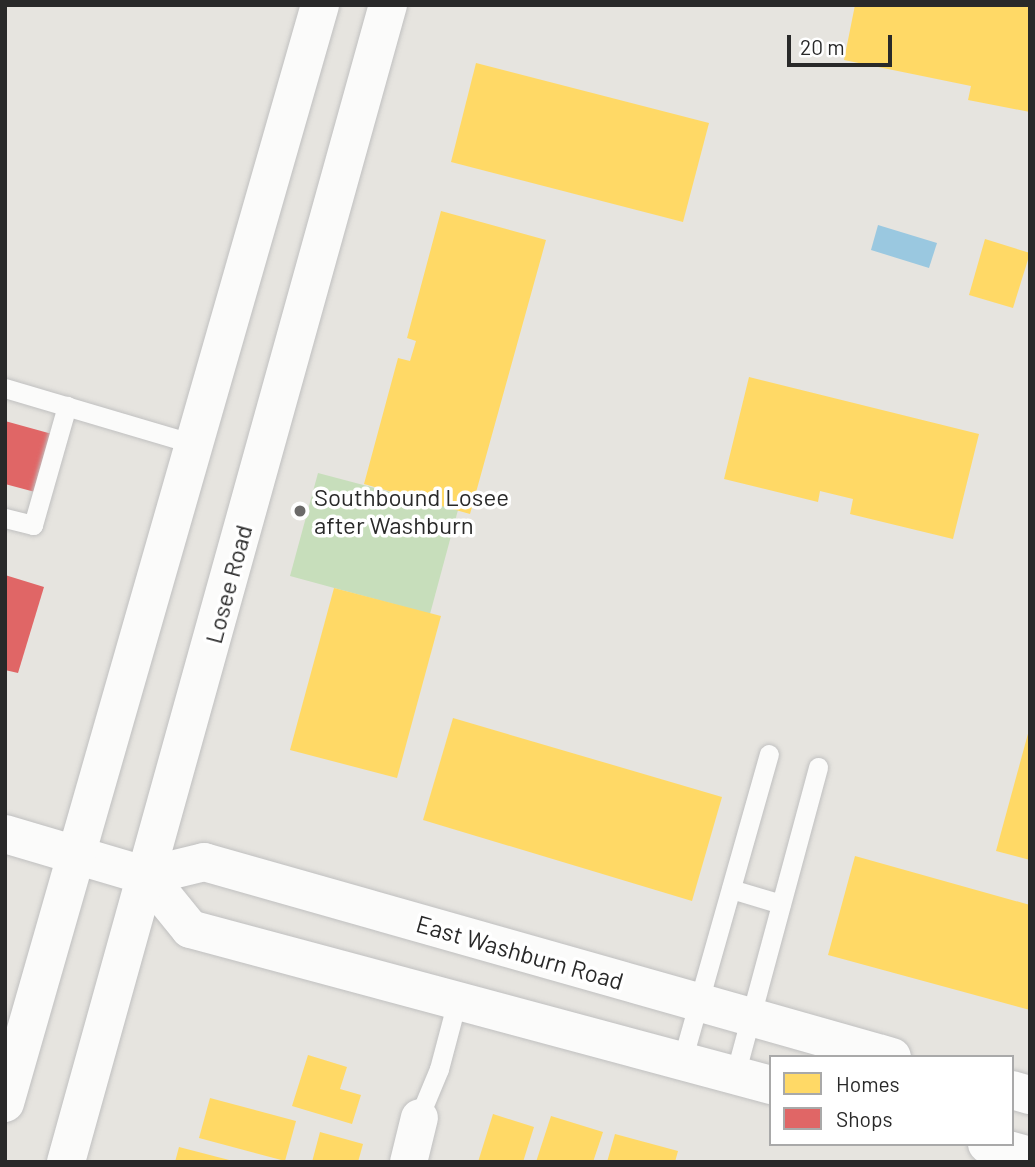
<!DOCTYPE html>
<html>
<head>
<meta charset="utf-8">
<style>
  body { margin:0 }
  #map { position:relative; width:1035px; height:1167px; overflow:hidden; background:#e6e4df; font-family:Barlow,sans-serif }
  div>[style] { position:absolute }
  .green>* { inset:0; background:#c7debb }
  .water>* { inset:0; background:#9ac8e0 }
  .homes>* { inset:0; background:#ffd966 }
  .shops>* { inset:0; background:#e06666 }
  .roads { filter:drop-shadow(0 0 2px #c0c0c0) drop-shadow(0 0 2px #c0c0c0) }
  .service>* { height:19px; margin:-9.5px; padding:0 9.5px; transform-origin:9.5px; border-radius:9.5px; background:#fbfbfa }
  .minor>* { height:37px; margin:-18.5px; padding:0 18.5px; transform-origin:18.5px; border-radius:18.5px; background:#fbfbfa }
  .tertiary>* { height:38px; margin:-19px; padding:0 19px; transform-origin:19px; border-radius:19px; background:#fbfbfa }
  .secondary>* { height:38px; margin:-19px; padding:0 19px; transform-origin:19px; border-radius:19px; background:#fbfbfa }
  .dots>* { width:19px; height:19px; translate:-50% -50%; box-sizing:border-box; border:4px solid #fff; border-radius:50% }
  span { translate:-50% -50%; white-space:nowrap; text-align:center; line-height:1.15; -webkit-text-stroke:7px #fff; paint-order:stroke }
  .poi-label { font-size:24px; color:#292929 }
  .left { translate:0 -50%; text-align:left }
  .street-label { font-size:24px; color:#292929 }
  .frame { position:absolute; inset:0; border:7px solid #292929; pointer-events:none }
  .legend { position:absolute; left:769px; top:1055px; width:245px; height:91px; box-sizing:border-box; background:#fff; border:2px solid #a9a9a9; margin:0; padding:9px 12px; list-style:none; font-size:21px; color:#292929 }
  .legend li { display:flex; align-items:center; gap:14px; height:35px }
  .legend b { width:35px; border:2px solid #a9a9a9 }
  .scale { position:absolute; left:787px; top:35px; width:105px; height:32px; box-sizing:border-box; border:4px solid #292929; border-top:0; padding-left:9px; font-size:21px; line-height:24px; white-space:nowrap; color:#292929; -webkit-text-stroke:5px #fff; paint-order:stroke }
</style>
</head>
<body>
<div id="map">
  <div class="green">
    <i style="clip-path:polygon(318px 473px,458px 510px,430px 614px,290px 576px)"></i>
  </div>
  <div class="water">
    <i style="clip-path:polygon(878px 225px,937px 243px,929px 268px,871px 250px)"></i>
  </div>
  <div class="homes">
    <i style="clip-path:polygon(855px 5px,1030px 5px,1030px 112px,968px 100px,971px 86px,844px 60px)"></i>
    <i style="clip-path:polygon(476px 63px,709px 123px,683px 222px,451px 162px)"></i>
    <i style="clip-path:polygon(441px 211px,546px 240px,470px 514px,364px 484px,398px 358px,410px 361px,416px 341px,407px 338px)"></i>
    <i style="clip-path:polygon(985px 239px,1030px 253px,1013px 308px,969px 295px)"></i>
    <i style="clip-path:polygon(749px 377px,979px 434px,953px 539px,850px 514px,853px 499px,820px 491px,818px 502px,724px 479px)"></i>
    <i style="clip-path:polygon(334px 588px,441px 616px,397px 778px,290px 750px)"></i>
    <i style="clip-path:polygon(453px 718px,722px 797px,692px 901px,423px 820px)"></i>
    <i style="clip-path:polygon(1029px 730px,1030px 730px,1030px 860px,996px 851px)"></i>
    <i style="clip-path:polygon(855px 856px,1030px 905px,1030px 1010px,828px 955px)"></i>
    <i style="clip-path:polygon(308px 1055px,347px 1067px,340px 1089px,361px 1095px,352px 1124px,292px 1106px)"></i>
    <i style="clip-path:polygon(210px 1098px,296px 1121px,285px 1161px,199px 1138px)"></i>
    <i style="clip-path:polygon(493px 1114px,534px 1127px,523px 1162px,478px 1162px)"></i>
    <i style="clip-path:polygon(551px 1116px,603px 1132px,593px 1162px,536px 1162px)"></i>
    <i style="clip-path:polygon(320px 1132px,363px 1144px,358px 1162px,312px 1162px)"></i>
    <i style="clip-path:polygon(615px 1134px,678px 1151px,675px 1162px,607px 1162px)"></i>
    <i style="clip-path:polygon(179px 1147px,233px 1161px,233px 1162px,175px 1162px)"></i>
  </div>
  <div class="shops">
    <i style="clip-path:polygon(5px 421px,52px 434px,35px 492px,5px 484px)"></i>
    <i style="clip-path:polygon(5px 575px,44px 587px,18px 673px,5px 670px)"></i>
  </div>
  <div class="roads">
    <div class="service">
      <i style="left:5px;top:388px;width:197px;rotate:16.5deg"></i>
      <i style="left:5px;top:518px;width:29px;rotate:14deg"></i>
      <i style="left:33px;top:525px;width:124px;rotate:-74.1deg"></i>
      <i style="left:731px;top:889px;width:52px;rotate:16.7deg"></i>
      <i style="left:682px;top:1061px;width:319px;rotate:-74.2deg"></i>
      <i style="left:735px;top:1075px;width:319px;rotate:-74.9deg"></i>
      <i style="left:419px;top:1117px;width:52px;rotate:-67.4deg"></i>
      <i style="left:439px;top:1069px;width:70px;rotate:-75.2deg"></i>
    </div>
    <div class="minor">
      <i style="left:408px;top:1162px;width:46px;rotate:-76.3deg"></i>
    </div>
    <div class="tertiary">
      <i style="left:5px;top:834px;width:148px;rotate:16.5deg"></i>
      <i style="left:147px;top:876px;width:59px;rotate:-13.8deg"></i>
      <i style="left:204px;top:862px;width:715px;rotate:15.82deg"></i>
      <i style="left:147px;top:876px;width:68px;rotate:50.9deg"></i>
      <i style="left:190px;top:929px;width:602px;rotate:15.03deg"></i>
      <i style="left:1012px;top:1090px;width:19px;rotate:16deg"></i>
      <i style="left:987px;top:1144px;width:45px;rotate:15.6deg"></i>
    </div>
    <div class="secondary">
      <i style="left:5px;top:1103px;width:1142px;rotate:-73.99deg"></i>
      <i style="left:66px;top:1162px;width:1201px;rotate:-74.45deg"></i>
    </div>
  </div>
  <div class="dots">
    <i style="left:300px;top:511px;background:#6b6a69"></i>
  </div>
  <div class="poi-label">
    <span class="left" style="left:314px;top:511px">Southbound Losee<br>after Washburn</span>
  </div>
  <div class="street-label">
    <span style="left:228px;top:584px;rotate:-75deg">Losee Road</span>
    <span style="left:520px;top:952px;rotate:16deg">East Washburn Road</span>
  </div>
  <div class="frame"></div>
  <ul class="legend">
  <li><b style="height:19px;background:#ffd966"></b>Homes</li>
  <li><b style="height:19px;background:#e06666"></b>Shops</li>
  </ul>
  <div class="scale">20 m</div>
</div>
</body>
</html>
